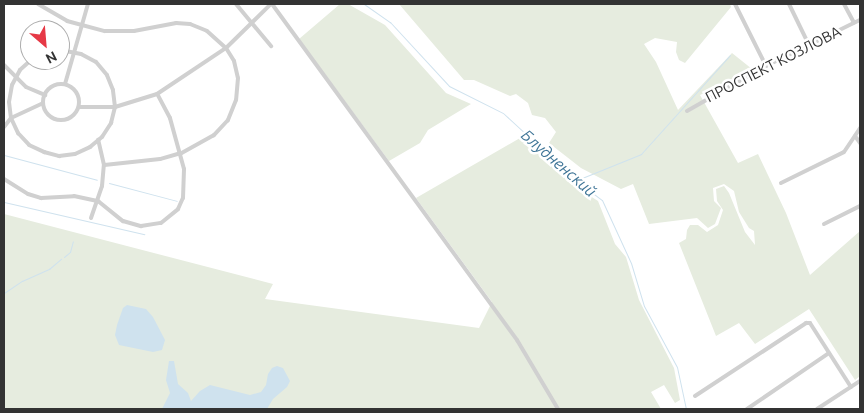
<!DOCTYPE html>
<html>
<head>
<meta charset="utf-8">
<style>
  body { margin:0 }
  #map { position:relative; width:864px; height:413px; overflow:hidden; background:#fff; font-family:Ubuntu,sans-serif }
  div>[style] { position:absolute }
  .green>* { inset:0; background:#e6ecdf }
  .water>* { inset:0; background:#cfe2ee }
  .stream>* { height:1px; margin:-0.5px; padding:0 0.5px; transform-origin:0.5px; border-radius:0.5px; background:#cfe2ee }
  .minor>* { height:4px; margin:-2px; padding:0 2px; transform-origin:2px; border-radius:2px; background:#d0d0d0 }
  .minor>.ring { margin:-2px; padding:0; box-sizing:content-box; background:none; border:4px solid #d0d0d0; border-radius:50% }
  span { translate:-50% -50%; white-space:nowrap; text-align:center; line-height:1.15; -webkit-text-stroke:5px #fff; paint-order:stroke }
  .street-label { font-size:15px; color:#333 }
  .water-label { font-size:16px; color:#3f7597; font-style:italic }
  .frame { position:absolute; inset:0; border:5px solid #333; pointer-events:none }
  .north { position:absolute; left:20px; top:20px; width:50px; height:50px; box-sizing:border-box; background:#fff; border:1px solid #adadad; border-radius:50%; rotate:153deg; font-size:14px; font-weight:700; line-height:20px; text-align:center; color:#333 }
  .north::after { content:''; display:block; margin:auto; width:18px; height:22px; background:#e63946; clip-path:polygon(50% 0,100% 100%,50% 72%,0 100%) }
</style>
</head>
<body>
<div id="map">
  <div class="green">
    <i style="clip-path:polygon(340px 4px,348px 4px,385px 25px,446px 93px,471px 104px,428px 130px,420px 143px,389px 161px,299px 39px)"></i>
    <i style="clip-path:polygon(399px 4px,730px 4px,731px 7px,685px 63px,679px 60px,676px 52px,677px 42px,655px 38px,644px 44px,656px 62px,678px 110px,732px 53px,752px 69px,700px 95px,738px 163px,758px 154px,786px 213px,810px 275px,860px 231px,860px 376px,855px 380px,809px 309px,755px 344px,739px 323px,716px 336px,679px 243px,686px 239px,687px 230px,690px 225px,698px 225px,707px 232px,718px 225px,723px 210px,717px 201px,716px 189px,724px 186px,729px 193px,745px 232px,755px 245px,754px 231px,749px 228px,739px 212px,734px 191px,724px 184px,713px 188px,714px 201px,721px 208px,715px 224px,708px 228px,697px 218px,649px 224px,633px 184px,621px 189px,581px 168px,549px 143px,556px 132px,545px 118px,532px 115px,528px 103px,516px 94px,510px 96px,474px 80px,464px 80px)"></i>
    <i style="clip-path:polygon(520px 138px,530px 144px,571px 184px,598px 201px,615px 244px,626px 257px,639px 300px,674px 368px,680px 400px,675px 403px,664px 385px,651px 392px,661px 409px,4px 409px,4px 214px,273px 284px,265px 299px,479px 328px,492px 302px,416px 198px)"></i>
  </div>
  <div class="water">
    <i style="clip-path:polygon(127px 305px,146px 309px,153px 317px,165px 340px,162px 350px,153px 352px,119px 345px,115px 335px,117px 325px,123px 308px)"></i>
    <i style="clip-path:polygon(169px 361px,174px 361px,178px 384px,188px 393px,191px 401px,200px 391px,210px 385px,250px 395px,261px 392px,266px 385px,268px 374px,272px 368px,277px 366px,283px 368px,290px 381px,287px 387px,273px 399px,267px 409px,162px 409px,170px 393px,166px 380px)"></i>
  </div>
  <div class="stream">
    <i style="left:364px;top:4px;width:32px;rotate:35deg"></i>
    <i style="left:390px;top:22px;width:87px;rotate:47.3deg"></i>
    <i style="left:449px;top:86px;width:60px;rotate:26.6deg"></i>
    <i style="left:503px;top:113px;width:102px;rotate:42.6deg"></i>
    <i style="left:578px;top:182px;width:30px;rotate:37deg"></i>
    <i style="left:602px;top:200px;width:69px;rotate:65.3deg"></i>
    <i style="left:631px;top:263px;width:45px;rotate:73.2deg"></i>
    <i style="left:644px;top:306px;width:69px;rotate:61.6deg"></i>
    <i style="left:677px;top:367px;width:43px;rotate:77.9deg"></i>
    <i style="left:4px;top:155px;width:96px;rotate:15deg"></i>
    <i style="left:579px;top:181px;width:4px;rotate:-45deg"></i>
    <i style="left:582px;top:178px;width:64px;rotate:-22.1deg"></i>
    <i style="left:641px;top:154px;width:133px;rotate:-48deg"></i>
    <i style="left:109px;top:183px;width:70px;rotate:14.8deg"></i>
    <i style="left:4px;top:202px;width:144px;rotate:12.9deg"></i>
    <i style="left:64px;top:257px;width:8px;rotate:-40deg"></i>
    <i style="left:70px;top:252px;width:11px;rotate:-75deg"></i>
    <i style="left:4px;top:293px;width:22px;rotate:-34deg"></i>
    <i style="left:22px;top:281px;width:30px;rotate:-24deg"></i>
    <i style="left:49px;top:269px;width:16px;rotate:-40deg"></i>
  </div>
  <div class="minor">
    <i style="left:38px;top:4px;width:34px;rotate:30deg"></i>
    <i style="left:67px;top:21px;width:39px;rotate:15deg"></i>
    <i style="left:105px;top:31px;width:29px"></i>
    <i style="left:134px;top:31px;width:43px;rotate:-10.8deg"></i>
    <i style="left:176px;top:23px;width:14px;rotate:4deg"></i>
    <i style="left:190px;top:24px;width:18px;rotate:22deg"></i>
    <i style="left:207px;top:31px;width:25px;rotate:42deg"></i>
    <i style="left:226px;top:48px;width:15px;rotate:58deg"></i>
    <i style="left:234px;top:61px;width:17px;rotate:77deg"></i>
    <i style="left:238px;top:78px;width:22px;rotate:95deg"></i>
    <i style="left:236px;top:100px;width:22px;rotate:112deg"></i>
    <i style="left:228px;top:120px;width:21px;rotate:133deg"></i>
    <i style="left:214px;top:135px;width:38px;rotate:151deg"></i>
    <i style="left:181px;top:153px;width:22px;rotate:164deg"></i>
    <i style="left:160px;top:159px;width:56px;rotate:173.9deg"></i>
    <i style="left:236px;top:4px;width:55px;rotate:50.2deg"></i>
    <i style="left:272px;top:4px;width:416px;rotate:53.9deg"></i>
    <i style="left:517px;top:340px;width:80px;rotate:59.3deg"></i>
    <i style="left:735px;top:4px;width:69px;rotate:63.4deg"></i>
    <i style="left:789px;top:4px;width:46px;rotate:64deg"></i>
    <i style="left:844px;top:4px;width:21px;rotate:62deg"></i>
    <i style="left:31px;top:60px;width:15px;rotate:138deg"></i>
    <i style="left:20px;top:70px;width:17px;rotate:118deg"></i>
    <i style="left:12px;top:85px;width:17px;rotate:100deg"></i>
    <i style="left:9px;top:102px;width:16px;rotate:83deg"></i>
    <i style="left:11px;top:118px;width:17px;rotate:65deg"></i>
    <i style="left:18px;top:133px;width:16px;rotate:47deg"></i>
    <i style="left:29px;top:145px;width:17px;rotate:25deg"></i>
    <i style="left:44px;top:152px;width:16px;rotate:15deg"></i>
    <i style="left:59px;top:156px;width:16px;rotate:-7deg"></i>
    <i style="left:75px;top:154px;width:17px;rotate:-25deg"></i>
    <i style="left:90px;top:147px;width:16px;rotate:-40deg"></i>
    <i style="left:102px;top:137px;width:17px;rotate:-57deg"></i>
    <i style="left:111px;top:123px;width:16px;rotate:-76deg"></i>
    <i style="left:115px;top:107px;width:17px;rotate:-97deg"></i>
    <i style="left:113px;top:90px;width:16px;rotate:-112deg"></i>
    <i style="left:107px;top:75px;width:17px;rotate:-130deg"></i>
    <i style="left:96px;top:62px;width:17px;rotate:-152deg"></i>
    <i style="left:81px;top:54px;width:21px;rotate:-169deg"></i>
    <i style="left:4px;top:65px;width:31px;rotate:45deg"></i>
    <i style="left:26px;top:87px;width:21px;rotate:23deg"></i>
    <i class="ring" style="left:43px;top:84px;width:32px;height:32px"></i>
    <i style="left:65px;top:84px;width:83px;rotate:-74deg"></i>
    <i style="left:79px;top:107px;width:36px"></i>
    <i style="left:115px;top:107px;width:44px;rotate:-17.2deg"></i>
    <i style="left:157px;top:94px;width:83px;rotate:-33.7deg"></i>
    <i style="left:226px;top:48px;width:63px;rotate:-44.4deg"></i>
    <i style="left:687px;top:111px;width:91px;rotate:-29.7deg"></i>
    <i style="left:766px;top:66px;width:105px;rotate:-26.1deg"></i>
    <i style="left:4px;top:127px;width:11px;rotate:-52deg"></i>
    <i style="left:11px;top:118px;width:35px;rotate:-25deg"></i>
    <i style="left:855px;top:136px;width:9px;rotate:54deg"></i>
    <i style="left:4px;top:179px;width:28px;rotate:32deg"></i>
    <i style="left:28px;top:194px;width:14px;rotate:17deg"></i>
    <i style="left:41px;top:198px;width:33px;rotate:-3deg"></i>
    <i style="left:74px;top:196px;width:25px;rotate:12deg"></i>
    <i style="left:98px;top:201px;width:32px;rotate:39deg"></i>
    <i style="left:123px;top:221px;width:19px;rotate:16deg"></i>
    <i style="left:141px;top:226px;width:20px;rotate:-9deg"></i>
    <i style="left:161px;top:223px;width:22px;rotate:-39deg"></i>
    <i style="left:178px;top:209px;width:12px;rotate:-66deg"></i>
    <i style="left:183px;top:198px;width:29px;rotate:-88deg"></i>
    <i style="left:184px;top:169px;width:53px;rotate:-105.4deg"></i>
    <i style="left:170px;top:118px;width:27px;rotate:-118deg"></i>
    <i style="left:781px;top:183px;width:70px;rotate:-26.2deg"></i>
    <i style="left:844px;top:152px;width:29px;rotate:-56deg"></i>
    <i style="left:91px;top:218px;width:34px;rotate:-71deg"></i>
    <i style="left:102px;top:186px;width:21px;rotate:-85deg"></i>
    <i style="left:104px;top:165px;width:26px;rotate:-103deg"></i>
    <i style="left:824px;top:224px;width:40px;rotate:-26.6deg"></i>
    <i style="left:695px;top:396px;width:133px;rotate:-33.3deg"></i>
    <i style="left:806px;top:323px;width:4px"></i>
    <i style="left:810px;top:323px;width:76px;rotate:57.4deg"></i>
    <i style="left:747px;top:409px;width:99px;rotate:-34.3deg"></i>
    <i style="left:817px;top:409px;width:51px;rotate:-33.1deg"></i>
  </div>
  <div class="street-label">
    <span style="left:773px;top:64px;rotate:-27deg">ПРОСПЕКТ КОЗЛОВА</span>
  </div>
  <div class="water-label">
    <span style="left:559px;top:163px;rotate:41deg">Блудненский</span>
  </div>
  <div class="frame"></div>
  <div class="north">N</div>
</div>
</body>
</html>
